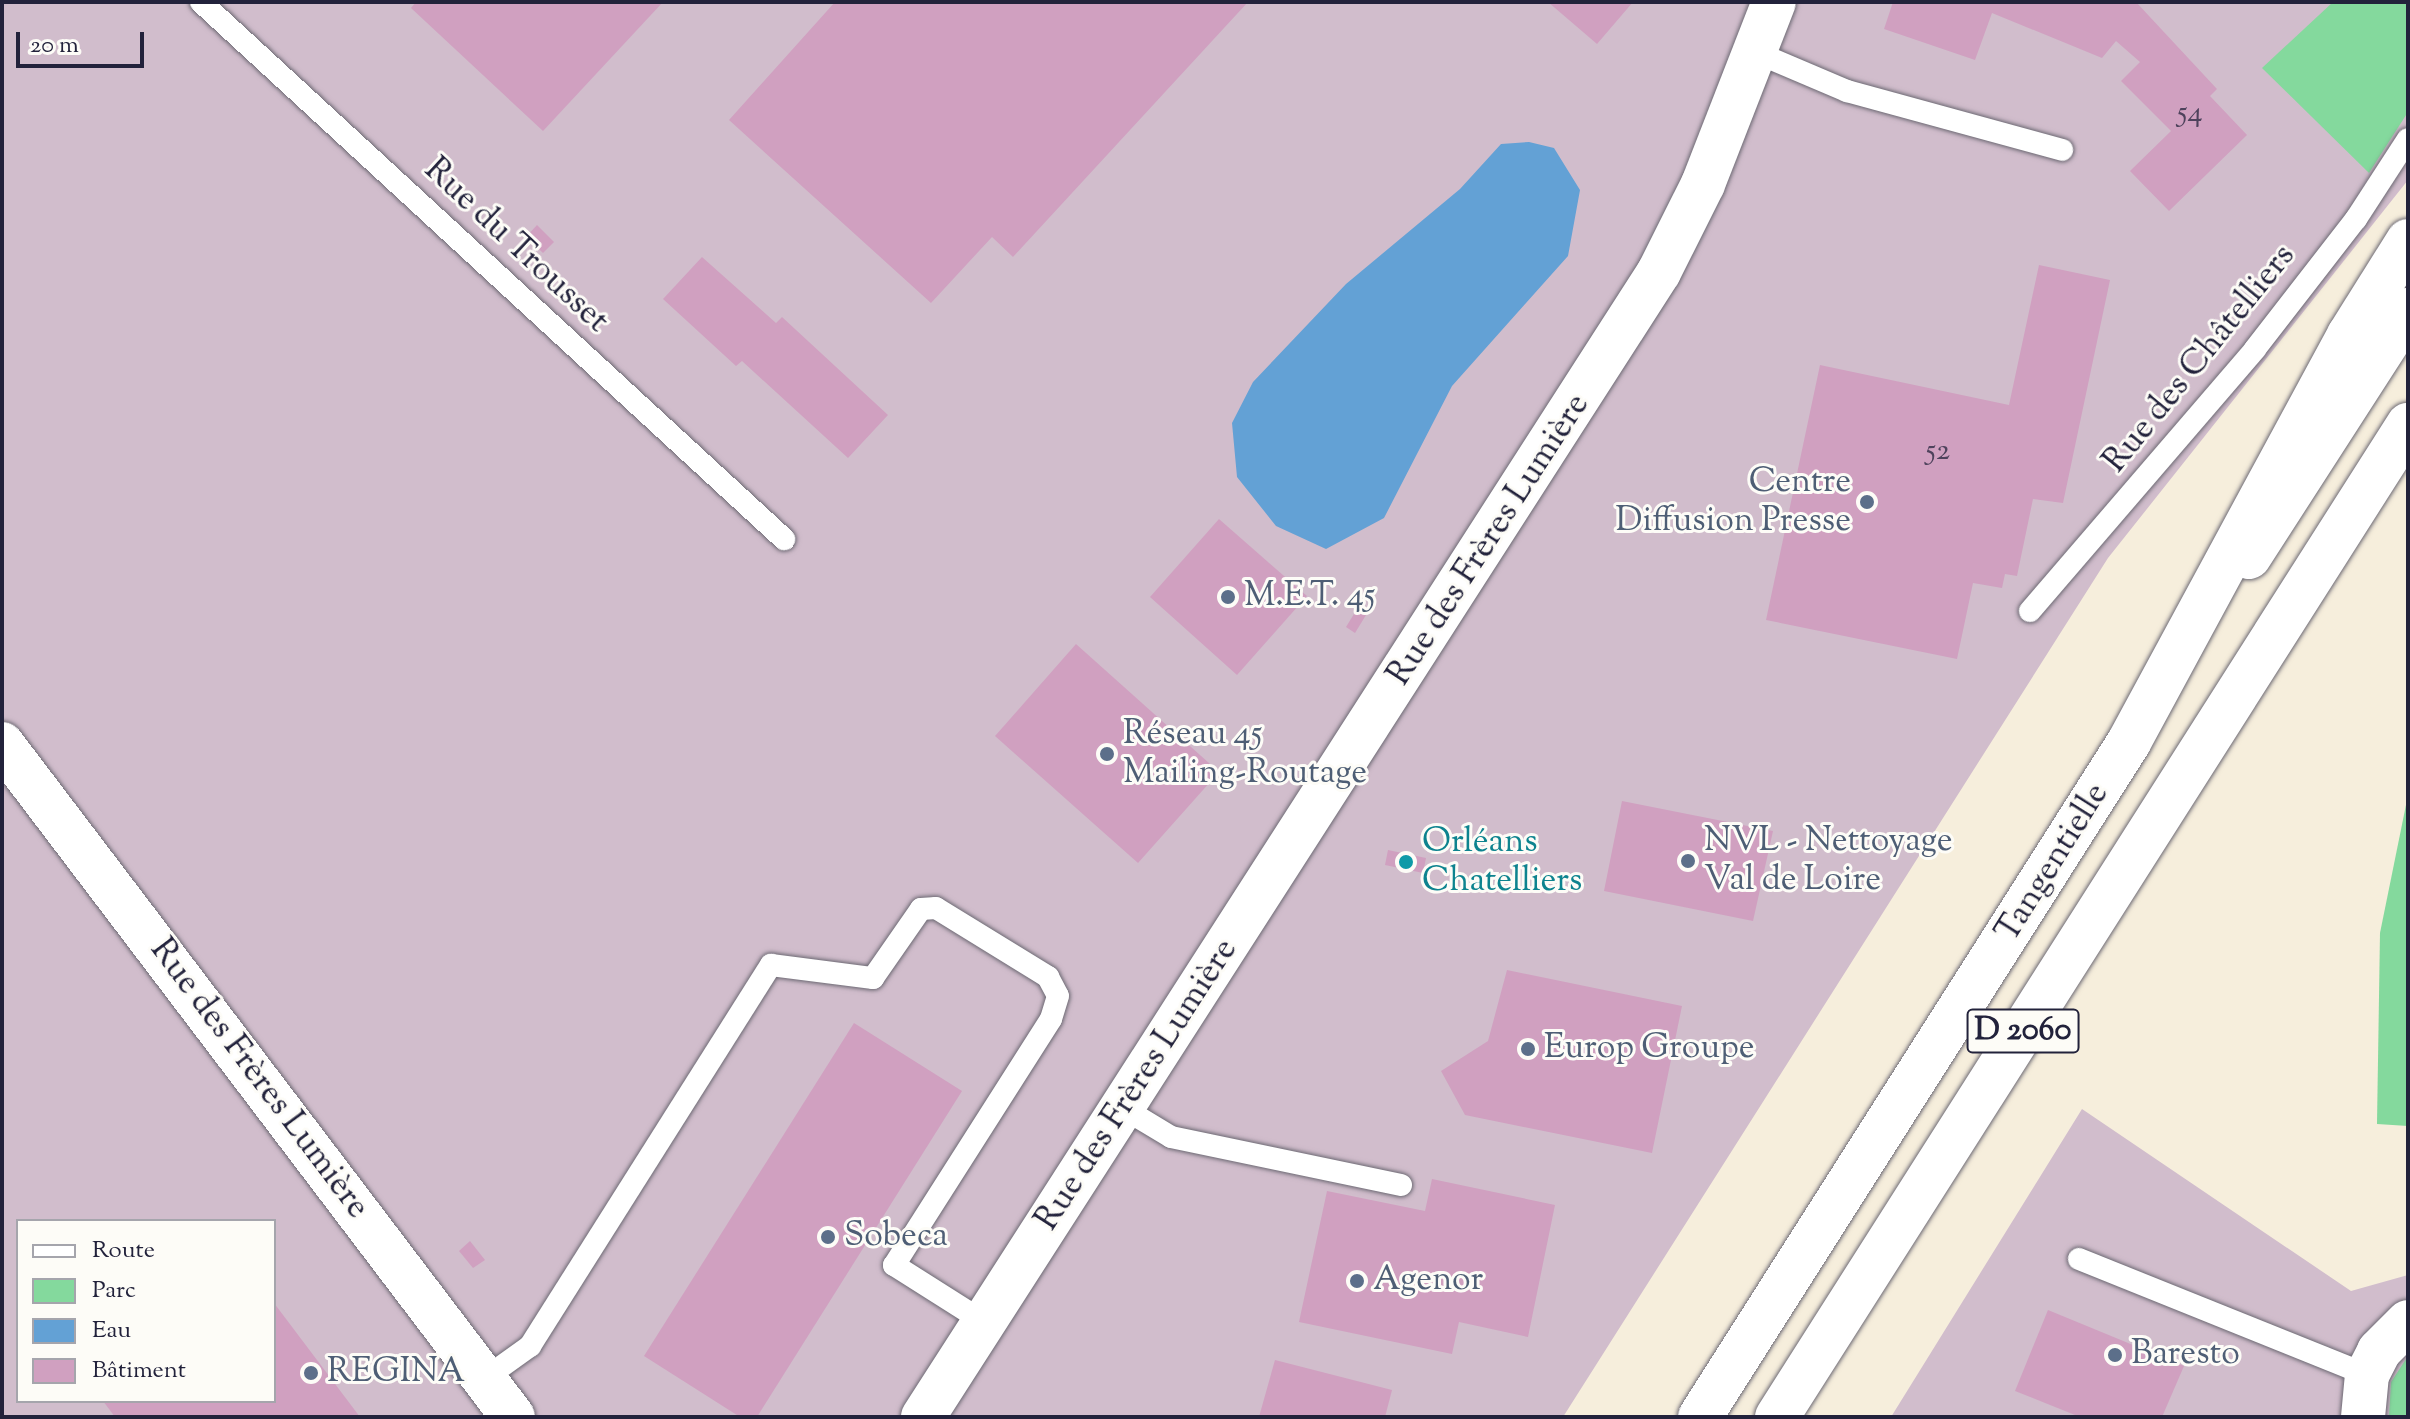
<!DOCTYPE html>
<html>
<head>
<meta charset="utf-8">
<style>
  body { margin:0 }
  #map { position:relative; width:2410px; height:1419px; overflow:hidden; background:#f6eedc; font-family:"Sorts Mill Goudy",serif }
  div>[style] { position:absolute }
  .industrial>* { inset:0; background:#d1bdcc }
  .green>* { inset:0; background:#84d99d }
  .water>* { inset:0; background:#63a1d5 }
  .building>* { inset:0; background:#d0a0c0 }
  .roads { filter:drop-shadow(0 0 2px #6c6973) drop-shadow(0 0 2px #6c6973) }
  .service>* { height:22px; margin:-11px; padding:0 11px; transform-origin:11px; border-radius:11px; background:#fff }
  .minor>* { height:44px; margin:-22px; padding:0 22px; transform-origin:22px; border-radius:22px; background:#fff }
  .primary>* { height:44px; margin:-22px; padding:0 22px; transform-origin:22px; border-radius:22px; background:#fff }
  .trunk>* { height:44px; margin:-22px; padding:0 22px; transform-origin:22px; border-radius:22px; background:#fff }
  .dots>* { width:22px; height:22px; translate:-50% -50%; box-sizing:border-box; border:4px solid #fdfcf7; border-radius:50% }
  span { translate:-50% -50%; white-space:nowrap; text-align:center; line-height:1.15; -webkit-text-stroke:6px #fdfcf7; paint-order:stroke }
  .number-label { font-size:30px; color:#4e425c }
  .number-label span { -webkit-text-stroke-width:0 }
  .shield-label span { padding:2px 6px; background:#fdfcf7; border:2px solid; border-radius:6px; -webkit-text-stroke-width:0 }
  .shield-label { font-size:32px; color:#22223b; font-weight:700 }
  .street-label { font-size:34px; color:#22223b }
  .service-label { font-size:34px; color:#4e5e75 }
  .right { translate:-100% -50%; text-align:right }
  .left { translate:0 -50%; text-align:left }
  .culture-label { font-size:34px; color:#0d838f }
  .frame { position:absolute; inset:0; border:4px solid #22223b; pointer-events:none }
  .legend { position:absolute; left:16px; top:1219px; width:260px; height:184px; box-sizing:border-box; background:#fdfcf7; border:2px solid #a5a5ac; margin:0; padding:10px 14px; list-style:none; font-size:24px; color:#22223b }
  .legend li { display:flex; align-items:center; gap:16px; height:40px }
  .legend b { width:40px; border:2px solid #a5a5ac }
  .scale { position:absolute; left:16px; top:32px; width:128px; height:36px; box-sizing:border-box; border:4px solid #22223b; border-top:0; padding-left:10px; font-size:24px; line-height:28px; white-space:nowrap; color:#22223b; -webkit-text-stroke:6px #fdfcf7; paint-order:stroke }
</style>
</head>
<body>
<div id="map">
  <div class="industrial">
    <i style="clip-path:polygon(evenodd,2px 2px,2408px 2px,2408px 180px,2108px 558px,1563px 1417px,2px 1417px,2px 2px,18px 1221px,274px 1221px,274px 1401px,18px 1401px,18px 1221px)"></i>
    <i style="clip-path:polygon(2082px 1109px,2351px 1291px,2408px 1275px,2408px 1417px,1891px 1417px)"></i>
  </div>
  <div class="green">
    <i style="clip-path:polygon(2333px 2px,2408px 2px,2408px 112px,2369px 173px,2262px 68px)"></i>
    <i style="clip-path:polygon(2408px 795px,2408px 1126px,2377px 1124px,2380px 933px)"></i>
    <i style="clip-path:polygon(2408px 1356px,2408px 1417px,2389px 1417px,2391px 1382px)"></i>
  </div>
  <div class="water">
    <i style="clip-path:polygon(1529px 142px,1554px 148px,1580px 190px,1568px 256px,1452px 386px,1384px 518px,1326px 549px,1276px 526px,1237px 477px,1232px 423px,1253px 382px,1346px 284px,1460px 189px,1501px 144px)"></i>
  </div>
  <div class="building">
    <i style="clip-path:polygon(416px 2px,663px 2px,543px 131px,411px 8px)"></i>
    <i style="clip-path:polygon(835px 2px,1248px 2px,1013px 257px,992px 237px,931px 303px,729px 120px)"></i>
    <i style="clip-path:polygon(1548px 2px,1633px 2px,1597px 44px)"></i>
    <i style="clip-path:polygon(1893px 2px,2136px 2px,2217px 89px,2210px 96px,2247px 135px,2169px 211px,2130px 171px,2171px 131px,2121px 81px,2140px 62px,2116px 41px,2102px 58px,1992px 13px,1975px 60px,1884px 29px)"></i>
    <i style="clip-path:polygon(537px 225px,554px 242px,543px 253px,526px 237px)"></i>
    <i style="clip-path:polygon(702px 257px,776px 323px,782px 317px,888px 415px,848px 458px,742px 361px,736px 366px,663px 299px)"></i>
    <i style="clip-path:polygon(2039px 265px,2110px 280px,2063px 503px,2033px 499px,2017px 576px,2005px 574px,2002px 588px,1973px 583px,1957px 659px,1766px 620px,1820px 365px,2009px 405px)"></i>
    <i style="clip-path:polygon(1219px 519px,1307px 596px,1237px 675px,1150px 597px)"></i>
    <i style="clip-path:polygon(1357px 609px,1366px 615px,1355px 633px,1346px 627px)"></i>
    <i style="clip-path:polygon(1076px 644px,1219px 772px,1138px 863px,995px 736px)"></i>
    <i style="clip-path:polygon(1622px 801px,1773px 831px,1753px 921px,1604px 891px)"></i>
    <i style="clip-path:polygon(1388px 850px,1426px 858px,1423px 873px,1385px 865px)"></i>
    <i style="clip-path:polygon(1507px 970px,1682px 1006px,1652px 1153px,1465px 1115px,1441px 1071px,1488px 1041px)"></i>
    <i style="clip-path:polygon(854px 1023px,962px 1091px,757px 1417px,740px 1417px,644px 1356px)"></i>
    <i style="clip-path:polygon(1432px 1179px,1555px 1205px,1528px 1337px,1459px 1322px,1452px 1354px,1299px 1322px,1327px 1191px,1425px 1211px)"></i>
    <i style="clip-path:polygon(470px 1241px,485px 1260px,473px 1268px,459px 1251px)"></i>
    <i style="clip-path:polygon(274px 1303px,360px 1417px,115px 1417px,103px 1401px,274px 1401px)"></i>
    <i style="clip-path:polygon(2048px 1310px,2184px 1366px,2162px 1417px,2080px 1417px,2015px 1391px)"></i>
    <i style="clip-path:polygon(1275px 1360px,1392px 1390px,1385px 1417px,1259px 1417px)"></i>
  </div>
  <div class="roads">
    <div class="service">
      <i style="left:201px;top:2px;width:793px;rotate:42.65deg"></i>
      <i style="left:1755px;top:52px;width:100px;rotate:23deg"></i>
      <i style="left:1847px;top:91px;width:223px;rotate:15.3deg"></i>
      <i style="left:2030px;top:611px;width:345px;rotate:-49.3deg"></i>
      <i style="left:2255px;top:349px;width:165px;rotate:-52.2deg"></i>
      <i style="left:2356px;top:219px;width:95px;rotate:-57deg"></i>
      <i style="left:1123px;top:1108px;width:56px;rotate:31.1deg"></i>
      <i style="left:1171px;top:1137px;width:235px;rotate:11.8deg"></i>
      <i style="left:2079px;top:1259px;width:310px;rotate:21.9deg"></i>
      <i style="left:484px;top:1379px;width:57px;rotate:-35.7deg"></i>
      <i style="left:530px;top:1346px;width:451px;rotate:-57.7deg"></i>
      <i style="left:771px;top:965px;width:103px;rotate:7.3deg"></i>
      <i style="left:873px;top:978px;width:84px;rotate:-55.2deg"></i>
      <i style="left:921px;top:909px;width:15px;rotate:-4deg"></i>
      <i style="left:936px;top:908px;width:132px;rotate:31.6deg"></i>
      <i style="left:1048px;top:977px;width:21px;rotate:62deg"></i>
      <i style="left:1058px;top:996px;width:24px;rotate:107deg"></i>
      <i style="left:1051px;top:1019px;width:292px;rotate:122.5deg"></i>
      <i style="left:894px;top:1265px;width:107px;rotate:32.3deg"></i>
    </div>
    <div class="minor">
      <i style="left:2px;top:744px;width:845px;rotate:52.79deg"></i>
      <i style="left:923px;top:1417px;width:1361px;rotate:-57.27deg"></i>
      <i style="left:1659px;top:272px;width:98px;rotate:-63.4deg"></i>
      <i style="left:1703px;top:184px;width:195px;rotate:-68.7deg"></i>
      <i style="left:2363px;top:1417px;width:42px;rotate:-84.6deg"></i>
      <i style="left:2367px;top:1375px;width:27px;rotate:-63deg"></i>
      <i style="left:2379px;top:1351px;width:41px;rotate:-45deg"></i>
    </div>
    <div class="primary">
      <i style="left:2249px;top:557px;width:294px;rotate:-57.2deg"></i>
    </div>
    <div class="trunk">
      <i style="left:1700px;top:1417px;width:800px;rotate:-57.56deg"></i>
      <i style="left:2129px;top:742px;width:463px;rotate:-61.6deg"></i>
      <i style="left:2349px;top:335px;width:111px;rotate:-57.9deg"></i>
      <i style="left:1777px;top:1417px;width:1176px;rotate:-57.54deg"></i>
    </div>
  </div>
  <div class="dots">
    <i style="left:1867px;top:502px;background:#5c6f8a"></i>
    <i style="left:1228px;top:597px;background:#5c6f8a"></i>
    <i style="left:1107px;top:754px;background:#5c6f8a"></i>
    <i style="left:1688px;top:861px;background:#5c6f8a"></i>
    <i style="left:1406px;top:862px;background:#0f9aa8"></i>
    <i style="left:1528px;top:1049px;background:#5c6f8a"></i>
    <i style="left:828px;top:1237px;background:#5c6f8a"></i>
    <i style="left:1357px;top:1281px;background:#5c6f8a"></i>
    <i style="left:2115px;top:1355px;background:#5c6f8a"></i>
    <i style="left:311px;top:1373px;background:#5c6f8a"></i>
  </div>
  <div class="number-label">
    <span style="left:2190px;top:114px">54</span>
    <span style="left:1938px;top:452px">52</span>
  </div>
  <div class="shield-label">
    <span style="left:2023px;top:1031px">D 2060</span>
  </div>
  <div class="street-label">
    <span style="left:516px;top:246px;rotate:43deg">Rue du Trousset</span>
    <span style="left:2200px;top:359px;rotate:-51deg">Rue des Châtelliers</span>
    <span style="left:1489px;top:540px;rotate:-57deg">Rue des Frères Lumière</span>
    <span style="left:2053px;top:863px;rotate:-58deg">Tangentielle</span>
    <span style="left:259px;top:1079px;rotate:53deg">Rue des Frères Lumière</span>
    <span style="left:1137px;top:1085px;rotate:-57deg">Rue des Frères Lumière</span>
  </div>
  <div class="service-label">
    <span class="right" style="left:1851px;top:502px">Centre<br>Diffusion Presse</span>
    <span class="left" style="left:1244px;top:597px">M.E.T. 45</span>
    <span class="left" style="left:1123px;top:754px">Réseau 45<br>Mailing-Routage</span>
    <span class="left" style="left:1704px;top:861px">NVL - Nettoyage<br>Val de Loire</span>
    <span class="left" style="left:1544px;top:1049px">Europ Groupe</span>
    <span class="left" style="left:844px;top:1237px">Sobeca</span>
    <span class="left" style="left:1373px;top:1281px">Agenor</span>
    <span class="left" style="left:2131px;top:1355px">Baresto</span>
    <span class="left" style="left:327px;top:1373px">REGINA</span>
  </div>
  <div class="culture-label">
    <span class="left" style="left:1422px;top:862px">Orléans<br>Chatelliers</span>
  </div>
  <div class="frame"></div>
  <ul class="legend">
  <li><b style="height:10px;background:#fff"></b>Route</li>
  <li><b style="height:22px;background:#84d99d"></b>Parc</li>
  <li><b style="height:22px;background:#63a1d5"></b>Eau</li>
  <li><b style="height:22px;background:#d0a0c0"></b>Bâtiment</li>
  </ul>
  <div class="scale">20 m</div>
</div>
</body>
</html>
